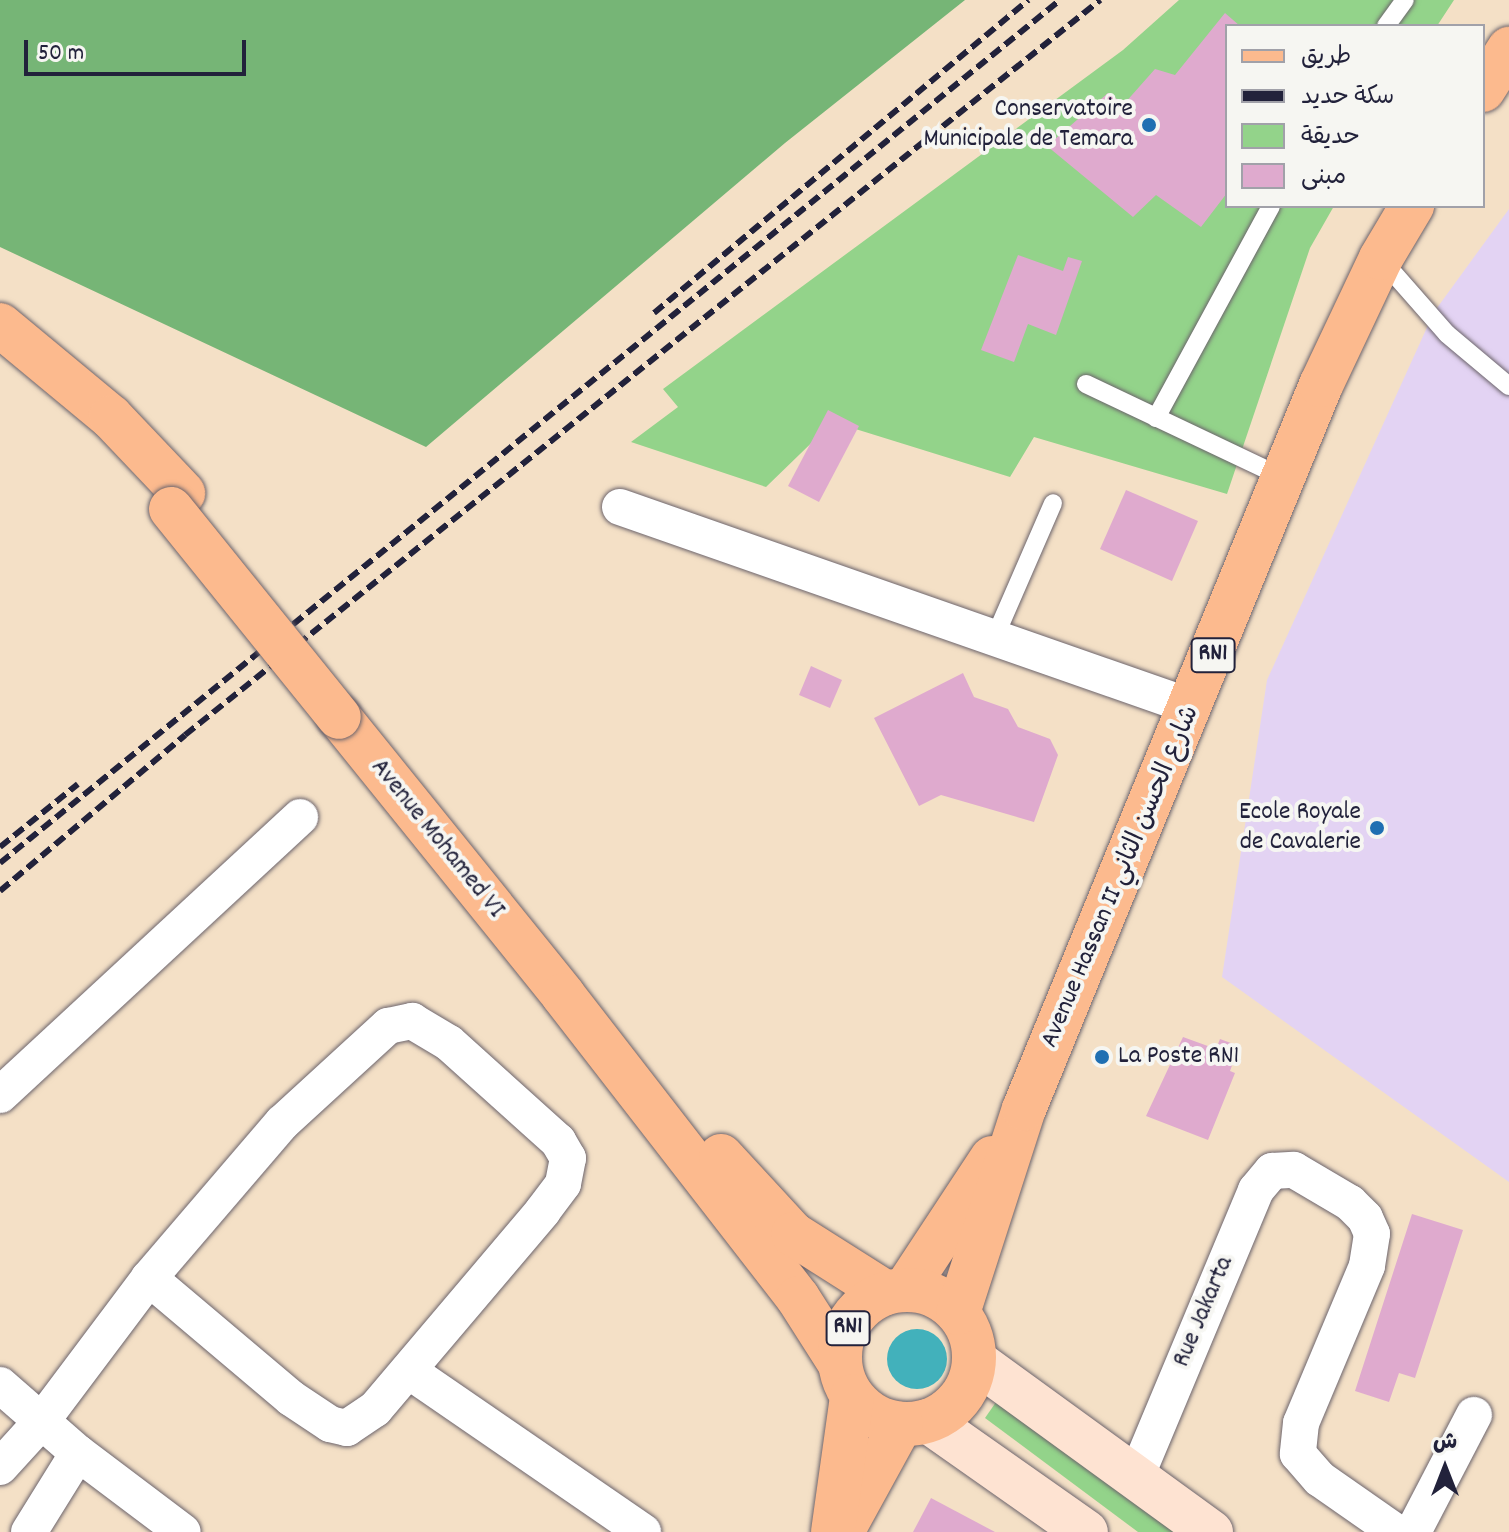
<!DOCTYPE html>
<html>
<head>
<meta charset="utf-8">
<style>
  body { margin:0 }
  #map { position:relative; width:1509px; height:1532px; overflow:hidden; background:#f4e0c6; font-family:Dekko,"Playpen Sans Arabic",sans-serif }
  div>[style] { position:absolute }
  .built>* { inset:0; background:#e3d3f3 }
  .green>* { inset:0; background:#93d38a }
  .forest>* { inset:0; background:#76b576 }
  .water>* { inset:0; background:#42b1bb }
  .round { border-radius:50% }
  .building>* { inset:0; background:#dfaace }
  .roads { filter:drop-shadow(0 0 2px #6c646c) drop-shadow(0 0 2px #6c646c) }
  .service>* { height:18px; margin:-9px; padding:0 9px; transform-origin:9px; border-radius:9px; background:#fff }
  .minor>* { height:36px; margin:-18px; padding:0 18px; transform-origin:18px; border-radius:18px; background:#fff }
  .secondary>* { height:44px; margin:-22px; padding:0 22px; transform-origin:22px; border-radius:22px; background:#fee3d2 }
  .primary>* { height:44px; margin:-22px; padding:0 22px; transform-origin:22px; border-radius:22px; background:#fcba8e }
  .primary>.ring { margin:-22px; padding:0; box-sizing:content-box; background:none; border:44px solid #fcba8e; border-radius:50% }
  .rail>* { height:6px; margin-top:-3px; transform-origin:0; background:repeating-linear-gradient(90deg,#22223b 0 12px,transparent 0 18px) }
  .bridges { filter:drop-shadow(0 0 2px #6c646c) drop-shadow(0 0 2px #6c646c) }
  .primary-bridge>* { height:44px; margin:-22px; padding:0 22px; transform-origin:22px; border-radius:22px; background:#fcba8e }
  .dots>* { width:22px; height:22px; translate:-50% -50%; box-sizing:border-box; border:4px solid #f6f6f2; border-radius:50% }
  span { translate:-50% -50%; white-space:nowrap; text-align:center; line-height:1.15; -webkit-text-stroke:8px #f6f6f2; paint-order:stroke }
  .shield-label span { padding:2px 6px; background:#f6f6f2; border:2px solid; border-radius:6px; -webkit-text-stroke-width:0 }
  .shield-label { font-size:24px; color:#22223b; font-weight:700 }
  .poi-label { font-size:26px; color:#22223b }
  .right { translate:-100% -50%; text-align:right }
  .left { translate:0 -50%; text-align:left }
  .street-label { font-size:26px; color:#22223b }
  .legend { position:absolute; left:1225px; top:24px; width:260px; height:184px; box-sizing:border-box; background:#f6f6f2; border:2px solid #a1a1a9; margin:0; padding:10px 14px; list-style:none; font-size:24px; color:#22223b }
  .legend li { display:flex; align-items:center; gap:16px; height:40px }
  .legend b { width:40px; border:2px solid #a1a1a9 }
  .north { position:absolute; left:1405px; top:1428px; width:80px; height:80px; -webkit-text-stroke:6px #f6f6f2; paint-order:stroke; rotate:0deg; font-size:22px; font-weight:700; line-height:32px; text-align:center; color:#22223b }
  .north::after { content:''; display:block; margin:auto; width:28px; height:36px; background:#22223b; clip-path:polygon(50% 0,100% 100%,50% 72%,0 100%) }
  .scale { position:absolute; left:24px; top:40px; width:222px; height:36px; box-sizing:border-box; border:4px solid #22223b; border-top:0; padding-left:10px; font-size:24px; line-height:28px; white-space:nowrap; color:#22223b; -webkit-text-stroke:6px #f6f6f2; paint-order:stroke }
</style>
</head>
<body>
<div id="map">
  <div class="built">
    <i style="clip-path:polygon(1509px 209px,1509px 1182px,1222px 977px,1267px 680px,1434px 312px)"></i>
  </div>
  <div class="green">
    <i style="clip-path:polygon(1179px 0,1454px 0,1437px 26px,1227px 26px,1227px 206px,1334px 206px,1310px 248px,1227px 494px,1034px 437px,1010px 477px,833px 422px,766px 487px,631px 442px,678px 407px,663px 389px,1123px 50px)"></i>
    <i style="clip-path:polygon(1003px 1392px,1191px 1532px,1138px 1532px,985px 1418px)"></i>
  </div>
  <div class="forest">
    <i style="clip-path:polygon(0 0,965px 0,785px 143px,426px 447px,0 247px)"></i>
  </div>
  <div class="water">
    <i class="round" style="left:887px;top:1329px;width:60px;height:60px"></i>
  </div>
  <div class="building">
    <i style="clip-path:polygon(1225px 13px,1240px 26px,1227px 26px,1227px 193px,1201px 227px,1156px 195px,1133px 217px,1047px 146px,1108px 93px,1124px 104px,1155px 69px,1175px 75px)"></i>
    <i style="clip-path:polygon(1018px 255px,1063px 271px,1068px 257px,1082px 261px,1056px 335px,1028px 324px,1014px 362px,981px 350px)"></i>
    <i style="clip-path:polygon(828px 410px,859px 426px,819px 502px,788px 486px)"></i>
    <i style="clip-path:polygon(1126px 490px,1198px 521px,1172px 581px,1100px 549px)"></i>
    <i style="clip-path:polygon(811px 666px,842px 680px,830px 708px,799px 695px)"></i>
    <i style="clip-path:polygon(963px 673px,974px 697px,1008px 709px,1018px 727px,1050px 739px,1058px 755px,1034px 822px,941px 795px,919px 806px,874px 718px)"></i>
    <i style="clip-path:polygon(1183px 1037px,1216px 1049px,1220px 1039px,1239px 1046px,1230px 1071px,1235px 1073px,1208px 1140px,1146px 1116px)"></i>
    <i style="clip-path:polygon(1412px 1214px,1463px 1230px,1415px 1378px,1399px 1373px,1389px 1402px,1355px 1391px)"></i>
    <i style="clip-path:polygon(931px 1498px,995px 1532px,913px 1532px)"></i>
  </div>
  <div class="roads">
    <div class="service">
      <i style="left:1386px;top:26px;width:32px;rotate:-54deg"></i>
      <i style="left:1382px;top:260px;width:98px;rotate:48.7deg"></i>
      <i style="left:1447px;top:334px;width:81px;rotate:40deg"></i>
      <i style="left:1086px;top:384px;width:219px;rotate:25.4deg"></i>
      <i style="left:1156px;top:418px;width:241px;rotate:-61.5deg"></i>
      <i style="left:994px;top:639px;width:148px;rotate:-66.5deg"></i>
    </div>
    <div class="minor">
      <i style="left:620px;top:507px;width:606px;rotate:19.27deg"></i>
      <i style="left:0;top:1095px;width:409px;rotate:-42.8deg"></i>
      <i style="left:409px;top:1371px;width:284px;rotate:34.5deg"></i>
      <i style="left:0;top:1385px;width:103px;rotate:41.1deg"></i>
      <i style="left:78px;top:1453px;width:131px;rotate:37deg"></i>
      <i style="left:0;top:1467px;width:61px;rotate:-47.7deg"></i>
      <i style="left:41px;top:1422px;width:180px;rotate:-53.1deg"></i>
      <i style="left:149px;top:1278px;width:204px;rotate:-49.4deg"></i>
      <i style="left:282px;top:1123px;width:144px;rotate:-42.5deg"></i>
      <i style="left:388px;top:1026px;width:25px;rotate:-12deg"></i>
      <i style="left:412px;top:1021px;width:43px;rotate:30.7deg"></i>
      <i style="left:449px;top:1043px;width:147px;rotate:42deg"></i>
      <i style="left:558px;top:1141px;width:20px;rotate:60deg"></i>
      <i style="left:568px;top:1158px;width:26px;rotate:101deg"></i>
      <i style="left:563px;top:1184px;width:34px;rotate:127deg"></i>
      <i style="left:543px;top:1211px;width:260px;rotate:130.3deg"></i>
      <i style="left:375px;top:1409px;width:34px;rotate:146deg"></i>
      <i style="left:347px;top:1428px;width:17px;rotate:-167deg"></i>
      <i style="left:330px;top:1424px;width:47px;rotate:-146.3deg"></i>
      <i style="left:291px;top:1398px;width:186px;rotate:-139.8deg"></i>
      <i style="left:1136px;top:1477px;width:311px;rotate:-67.3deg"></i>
      <i style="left:1256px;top:1190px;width:25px;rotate:-50deg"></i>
      <i style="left:1272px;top:1171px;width:22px;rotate:-3deg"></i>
      <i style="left:1294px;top:1170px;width:65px;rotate:30.5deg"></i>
      <i style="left:1350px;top:1203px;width:21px;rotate:45deg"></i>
      <i style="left:1365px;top:1218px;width:17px;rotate:66deg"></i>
      <i style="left:1372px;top:1234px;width:32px;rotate:99deg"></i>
      <i style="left:1367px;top:1266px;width:170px;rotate:112.8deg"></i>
      <i style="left:1301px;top:1423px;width:31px;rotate:96deg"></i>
      <i style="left:1298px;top:1454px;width:33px;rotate:49deg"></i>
      <i style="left:1320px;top:1479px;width:93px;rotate:34.9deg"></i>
      <i style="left:29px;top:1532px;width:93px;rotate:-58.2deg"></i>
      <i style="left:1413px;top:1532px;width:132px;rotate:-62.5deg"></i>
    </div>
    <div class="secondary">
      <i style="left:974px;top:1360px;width:293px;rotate:36deg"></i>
      <i style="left:928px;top:1421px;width:193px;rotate:35.1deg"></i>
    </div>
    <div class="primary">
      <i style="left:1483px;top:90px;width:49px;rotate:-57.6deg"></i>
      <i style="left:0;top:325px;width:144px;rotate:39.7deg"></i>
      <i style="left:111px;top:417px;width:105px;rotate:46.5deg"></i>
      <i style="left:339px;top:717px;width:357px;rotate:51.1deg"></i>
      <i style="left:563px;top:995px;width:383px;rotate:52.2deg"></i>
      <i style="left:798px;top:1298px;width:76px;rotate:57.4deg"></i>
      <i style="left:721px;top:1156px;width:106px;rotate:47.3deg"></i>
      <i style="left:793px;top:1234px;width:110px;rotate:32.4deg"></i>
      <i style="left:905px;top:1290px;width:158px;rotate:-56.6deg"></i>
      <i class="ring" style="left:840px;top:1290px;width:90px;height:90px"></i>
      <i style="left:958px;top:1313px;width:214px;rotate:-72.1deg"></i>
      <i style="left:1024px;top:1109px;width:783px;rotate:-67.7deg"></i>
      <i style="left:1321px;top:385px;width:140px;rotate:-64.7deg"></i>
      <i style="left:1381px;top:258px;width:61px;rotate:-59.2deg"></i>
      <i style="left:843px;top:1530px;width:121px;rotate:-61.3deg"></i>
      <i style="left:833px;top:1532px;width:137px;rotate:-82deg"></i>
    </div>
  </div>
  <div class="rail">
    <i style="left:654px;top:313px;width:488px;rotate:-39.9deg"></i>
    <i style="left:0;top:847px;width:100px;rotate:-38.9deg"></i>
    <i style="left:0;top:863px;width:1367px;rotate:-39.15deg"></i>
    <i style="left:0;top:891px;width:242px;rotate:-40.1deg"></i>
    <i style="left:185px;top:735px;width:1174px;rotate:-38.77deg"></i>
  </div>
  <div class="bridges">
    <div class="primary-bridge">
      <i style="left:171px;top:509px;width:267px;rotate:51.1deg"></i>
    </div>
  </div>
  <div class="dots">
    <i style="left:1149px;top:125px;background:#1f6fb2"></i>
    <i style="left:1377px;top:828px;background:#1f6fb2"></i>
    <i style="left:1102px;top:1057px;background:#1f6fb2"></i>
  </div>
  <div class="shield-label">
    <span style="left:1213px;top:655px">RN1</span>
    <span style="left:848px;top:1328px">RN1</span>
  </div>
  <div class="poi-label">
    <span class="right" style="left:1133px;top:125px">Conservatoire<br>Municipale de Temara</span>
    <span class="right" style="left:1361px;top:828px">Ecole Royale<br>de Cavalerie</span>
    <span class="left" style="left:1118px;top:1057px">La Poste RN1</span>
  </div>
  <div class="street-label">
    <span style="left:437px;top:839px;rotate:51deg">Avenue Mohamed VI</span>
    <span style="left:1121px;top:877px;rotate:-67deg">Avenue Hassan II شارع الحسن الثاني</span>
    <span style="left:1204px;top:1312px;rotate:-67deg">Rue Jakarta</span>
  </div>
  <ul class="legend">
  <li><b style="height:10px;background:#fcba8e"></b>طريق</li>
  <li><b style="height:10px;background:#22223b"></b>سكة حديد</li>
  <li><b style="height:22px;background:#93d38a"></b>حديقة</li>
  <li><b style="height:22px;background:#dfaace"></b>مبنى</li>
  </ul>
  <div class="north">ش</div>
  <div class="scale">50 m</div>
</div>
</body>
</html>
